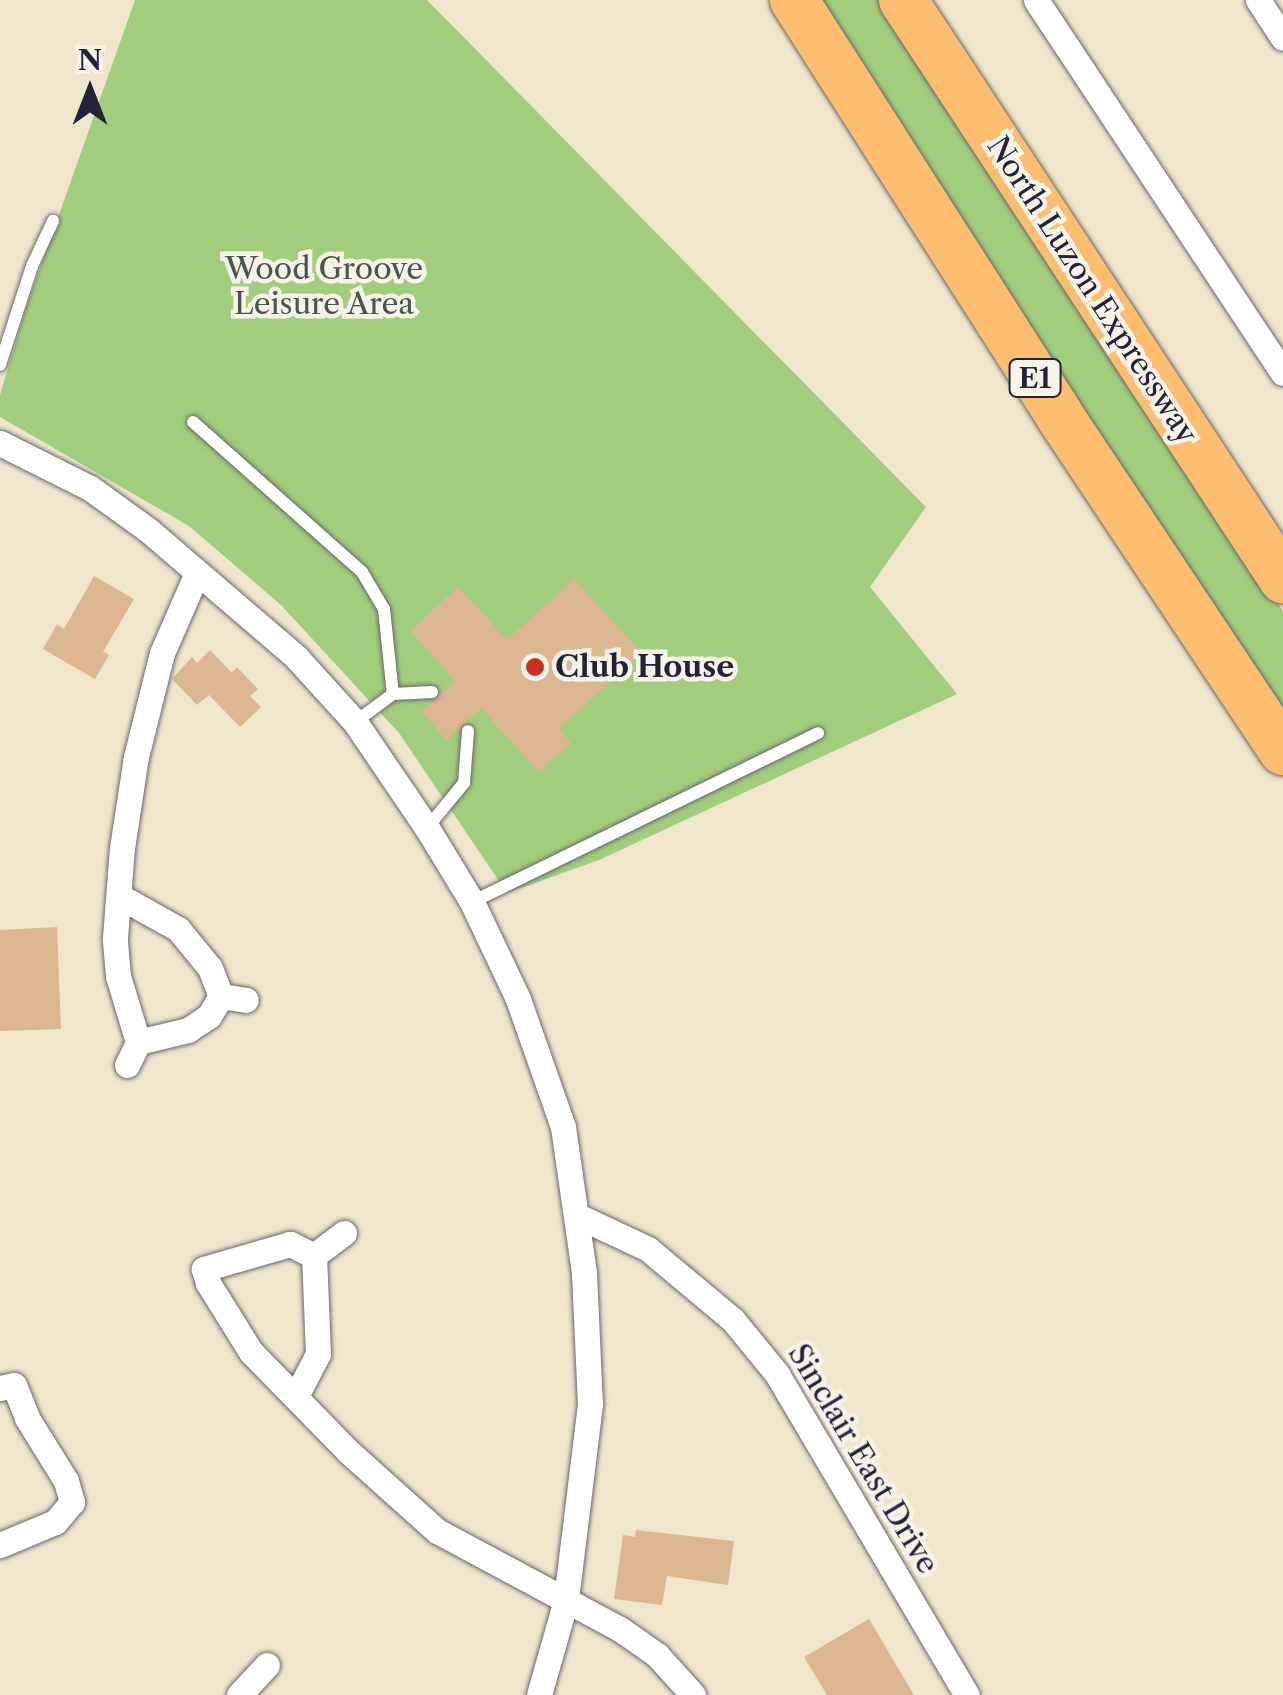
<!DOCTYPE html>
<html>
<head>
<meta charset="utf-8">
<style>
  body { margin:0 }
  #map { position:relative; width:1283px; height:1695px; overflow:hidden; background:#f0e6cc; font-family:"Libre Caslon Text",serif }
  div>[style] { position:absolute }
  .green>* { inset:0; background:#a1ce7c }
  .building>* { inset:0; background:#dbb690 }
  .roads { filter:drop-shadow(0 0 2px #6a676e) drop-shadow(0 0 2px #6a676e) }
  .service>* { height:12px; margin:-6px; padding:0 6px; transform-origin:6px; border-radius:6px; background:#fff }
  .minor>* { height:25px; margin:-12.5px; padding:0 12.5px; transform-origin:12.5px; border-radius:12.5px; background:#fff }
  .motorway>* { height:48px; margin:-24px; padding:0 24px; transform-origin:24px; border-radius:24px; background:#fcbd6f }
  .dots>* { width:28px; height:28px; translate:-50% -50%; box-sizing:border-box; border:5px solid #f7f3e8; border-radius:50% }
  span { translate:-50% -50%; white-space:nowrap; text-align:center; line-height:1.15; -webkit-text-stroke:9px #f7f3e8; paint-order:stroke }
  .shield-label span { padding:2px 8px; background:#f7f3e8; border:2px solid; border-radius:8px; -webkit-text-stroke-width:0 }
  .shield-label { font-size:28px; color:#22223b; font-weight:700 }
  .park-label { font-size:30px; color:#48564e }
  .street-label { font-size:30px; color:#22223b }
  .poi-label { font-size:30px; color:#22223b; font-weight:700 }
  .left { translate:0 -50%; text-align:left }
  .north { position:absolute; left:40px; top:40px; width:100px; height:100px; -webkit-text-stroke:8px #f7f3e8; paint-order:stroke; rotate:0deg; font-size:28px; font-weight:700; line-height:40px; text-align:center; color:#22223b }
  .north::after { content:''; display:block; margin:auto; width:35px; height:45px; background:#22223b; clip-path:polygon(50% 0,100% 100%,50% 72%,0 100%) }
</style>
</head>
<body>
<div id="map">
  <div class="green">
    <i style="clip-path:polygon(135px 0,427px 0,926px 507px,870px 587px,957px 694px,599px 860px,507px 893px,399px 733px,281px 605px,189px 526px,0 417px,0 395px,26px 308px)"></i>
    <i style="clip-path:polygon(811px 0,884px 0,1283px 611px,1283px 722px)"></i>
  </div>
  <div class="building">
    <i style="clip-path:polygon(94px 576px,134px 599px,103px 652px,109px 655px,95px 679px,43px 649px,57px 624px,64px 629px)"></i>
    <i style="clip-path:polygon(574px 579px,642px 653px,558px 729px,571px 743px,539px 772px,481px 708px,447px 740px,421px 712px,455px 681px,410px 631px,458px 587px,507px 640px)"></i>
    <i style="clip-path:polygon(210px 650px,232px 673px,237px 667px,258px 689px,250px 696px,261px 707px,240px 727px,209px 695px,197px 705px,172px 679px,192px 657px,197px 663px)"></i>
    <i style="clip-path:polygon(57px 927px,61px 1029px,0 1031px,0 930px)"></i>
    <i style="clip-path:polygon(636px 1530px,734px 1541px,728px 1585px,667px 1576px,662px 1605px,614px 1599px,623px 1535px,635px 1537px)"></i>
    <i style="clip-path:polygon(869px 1619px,914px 1695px,827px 1695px,804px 1657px)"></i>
  </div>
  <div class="roads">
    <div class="service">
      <i style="left:0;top:365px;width:104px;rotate:-72.1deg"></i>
      <i style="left:32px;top:266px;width:50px;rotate:-65deg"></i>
      <i style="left:193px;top:422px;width:226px;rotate:41.6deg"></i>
      <i style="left:362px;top:572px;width:43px;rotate:59.3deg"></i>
      <i style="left:384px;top:609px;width:85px;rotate:84deg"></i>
      <i style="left:355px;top:722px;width:47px;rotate:-36.4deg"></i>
      <i style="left:393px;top:694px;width:39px;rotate:-3deg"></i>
      <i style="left:427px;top:828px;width:58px;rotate:-50.6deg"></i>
      <i style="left:464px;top:783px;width:52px;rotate:-85.6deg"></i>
      <i style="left:472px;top:902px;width:385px;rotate:-26deg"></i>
    </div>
    <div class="minor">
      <i style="left:1036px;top:0;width:447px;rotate:56.5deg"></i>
      <i style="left:1258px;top:0;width:45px;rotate:56.7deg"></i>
      <i style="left:0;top:443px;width:101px;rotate:26.6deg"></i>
      <i style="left:90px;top:488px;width:72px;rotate:35.9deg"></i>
      <i style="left:148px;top:530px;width:195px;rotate:40.6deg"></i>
      <i style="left:296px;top:657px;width:88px;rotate:47.8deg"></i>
      <i style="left:355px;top:722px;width:128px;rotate:55.8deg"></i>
      <i style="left:427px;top:828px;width:87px;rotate:58.7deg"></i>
      <i style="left:472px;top:902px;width:107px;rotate:64.6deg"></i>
      <i style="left:518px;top:999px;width:136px;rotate:70.6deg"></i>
      <i style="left:563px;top:1127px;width:148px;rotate:81.8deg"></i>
      <i style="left:584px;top:1273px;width:131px;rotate:87.4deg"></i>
      <i style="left:590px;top:1404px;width:197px;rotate:97deg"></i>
      <i style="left:566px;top:1600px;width:99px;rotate:105.9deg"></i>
      <i style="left:119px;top:896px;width:68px;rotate:29.2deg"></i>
      <i style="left:178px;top:929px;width:50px;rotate:50.6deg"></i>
      <i style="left:210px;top:968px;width:30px;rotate:69deg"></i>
      <i style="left:221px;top:996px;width:25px;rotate:9deg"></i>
      <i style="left:138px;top:1042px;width:51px;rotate:-13.5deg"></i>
      <i style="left:188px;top:1030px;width:25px;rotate:-34deg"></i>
      <i style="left:209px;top:1016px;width:23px;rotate:-59deg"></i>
      <i style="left:127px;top:1065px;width:25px;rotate:-64deg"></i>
      <i style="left:138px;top:1042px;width:69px;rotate:-106.9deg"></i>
      <i style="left:118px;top:976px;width:38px;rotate:-95deg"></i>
      <i style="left:115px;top:938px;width:90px;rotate:-85.6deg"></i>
      <i style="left:122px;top:848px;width:92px;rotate:-81.3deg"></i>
      <i style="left:136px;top:757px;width:107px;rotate:-76deg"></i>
      <i style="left:162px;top:653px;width:87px;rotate:-66.4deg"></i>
      <i style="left:578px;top:1216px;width:77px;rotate:25.2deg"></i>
      <i style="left:648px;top:1249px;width:111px;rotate:39.9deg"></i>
      <i style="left:733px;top:1320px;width:70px;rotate:50.8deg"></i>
      <i style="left:777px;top:1374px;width:373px;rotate:59.4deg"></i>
      <i style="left:344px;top:1233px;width:38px;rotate:143deg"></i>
      <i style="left:314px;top:1256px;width:27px;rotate:-153deg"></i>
      <i style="left:290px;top:1244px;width:90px;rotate:163.8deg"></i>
      <i style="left:204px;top:1269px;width:15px;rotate:74deg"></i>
      <i style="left:208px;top:1283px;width:81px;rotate:58.1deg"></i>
      <i style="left:251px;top:1352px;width:141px;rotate:45.6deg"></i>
      <i style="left:350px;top:1453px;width:117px;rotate:41.9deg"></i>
      <i style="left:437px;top:1531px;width:208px;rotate:28.2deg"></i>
      <i style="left:620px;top:1629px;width:45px;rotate:35.1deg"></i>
      <i style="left:657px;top:1655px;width:54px;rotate:48deg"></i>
      <i style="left:0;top:1388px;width:14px;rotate:-12deg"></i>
      <i style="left:14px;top:1385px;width:35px;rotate:68deg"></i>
      <i style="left:27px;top:1418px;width:74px;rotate:58.2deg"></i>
      <i style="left:66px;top:1481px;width:22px;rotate:74deg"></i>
      <i style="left:72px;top:1502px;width:26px;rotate:130deg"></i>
      <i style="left:55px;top:1522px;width:60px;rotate:157.3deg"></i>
      <i style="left:296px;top:1396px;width:47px;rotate:-62.4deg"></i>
      <i style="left:318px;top:1354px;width:98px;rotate:-92.3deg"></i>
      <i style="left:239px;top:1695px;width:41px;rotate:-47deg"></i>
    </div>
    <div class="motorway">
      <i style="left:794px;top:0;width:492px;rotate:57.4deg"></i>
      <i style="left:1059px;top:415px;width:404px;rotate:56.3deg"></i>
      <i style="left:903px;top:0;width:693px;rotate:56.72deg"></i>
    </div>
  </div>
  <div class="dots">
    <i style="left:535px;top:667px;background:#c8321e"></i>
  </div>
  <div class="shield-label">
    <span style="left:1035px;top:378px">E1</span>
  </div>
  <div class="park-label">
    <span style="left:324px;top:286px">Wood Groove<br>Leisure Area</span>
  </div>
  <div class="street-label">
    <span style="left:1092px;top:290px;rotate:57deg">North Luzon Expressway</span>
    <span style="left:863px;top:1459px;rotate:59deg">Sinclair East Drive</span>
  </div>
  <div class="poi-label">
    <span class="left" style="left:555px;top:667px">Club House</span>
  </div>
  <div class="north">N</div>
</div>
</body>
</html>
